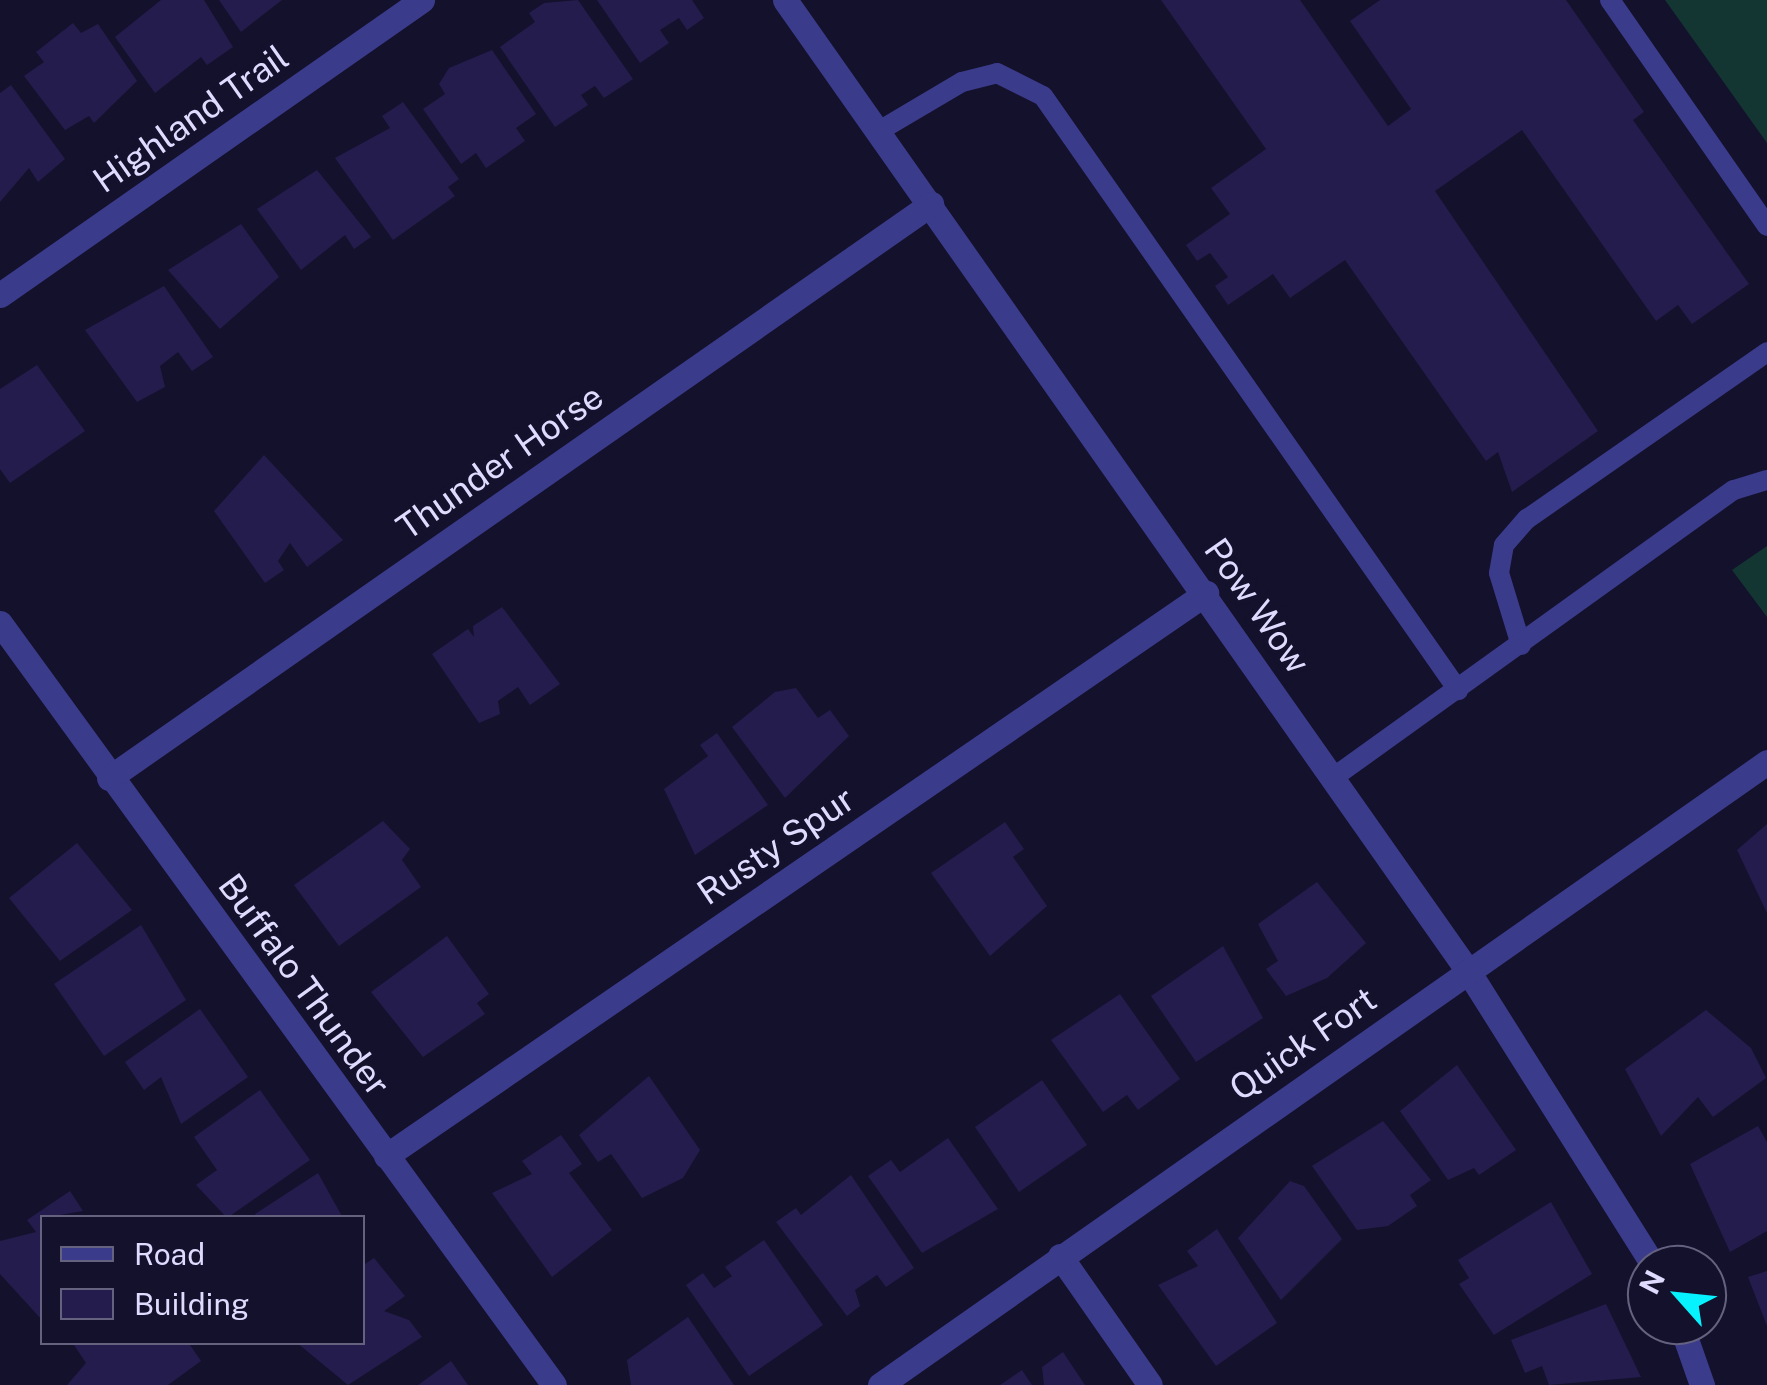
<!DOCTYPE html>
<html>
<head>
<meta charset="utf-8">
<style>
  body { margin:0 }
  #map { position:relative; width:1767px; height:1385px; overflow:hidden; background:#14112c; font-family:"Public Sans",sans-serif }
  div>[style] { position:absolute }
  .green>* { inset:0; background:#133633 }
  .building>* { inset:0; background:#241c4d }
  .lane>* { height:20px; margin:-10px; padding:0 10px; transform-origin:10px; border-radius:10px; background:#3b3b8c }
  .street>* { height:25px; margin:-12.5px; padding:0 12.5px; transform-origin:12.5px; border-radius:12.5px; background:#3b3b8c }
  span { translate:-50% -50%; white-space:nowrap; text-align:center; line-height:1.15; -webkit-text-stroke:10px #14112c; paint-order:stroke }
  .street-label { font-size:35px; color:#dedbff }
  .legend { position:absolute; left:40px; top:1215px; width:325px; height:130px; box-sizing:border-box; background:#14112c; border:2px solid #656280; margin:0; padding:12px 18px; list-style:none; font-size:30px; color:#dedbff }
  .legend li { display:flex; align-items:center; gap:20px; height:50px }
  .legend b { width:50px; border:2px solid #656280 }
  .north { position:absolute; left:1627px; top:1245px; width:100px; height:100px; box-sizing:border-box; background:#14112c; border:2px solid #656280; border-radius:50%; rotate:297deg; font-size:28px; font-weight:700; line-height:40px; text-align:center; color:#dedbff }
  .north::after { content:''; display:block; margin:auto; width:35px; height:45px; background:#07f2ff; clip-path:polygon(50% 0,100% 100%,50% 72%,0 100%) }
</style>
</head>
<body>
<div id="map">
  <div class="green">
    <i style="clip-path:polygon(1665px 0,1767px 0,1767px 143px)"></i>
    <i style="clip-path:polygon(1767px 546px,1767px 617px,1732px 570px)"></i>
  </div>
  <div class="building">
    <i style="clip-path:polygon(161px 0,204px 0,233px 47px,207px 65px,201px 57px,155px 93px,115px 37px)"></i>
    <i style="clip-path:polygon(219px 0,282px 0,241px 32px)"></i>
    <i style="clip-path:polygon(578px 0,633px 79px,604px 98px,595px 86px,581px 95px,588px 105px,555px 127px,500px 47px,535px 22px,529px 13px,544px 3px)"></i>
    <i style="clip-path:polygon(597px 0,692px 0,704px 18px,687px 30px,679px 18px,660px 30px,669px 43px,640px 63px)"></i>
    <i style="clip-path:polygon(1161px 0,1300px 0,1388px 126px,1411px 109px,1350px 21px,1380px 0,1566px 0,1644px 112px,1633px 120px,1749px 284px,1692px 324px,1678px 305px,1656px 321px,1522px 130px,1435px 191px,1598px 431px,1512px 492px,1498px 452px,1486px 461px,1345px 260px,1290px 298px,1273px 274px,1228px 305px,1215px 286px,1228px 277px,1210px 253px,1197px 261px,1186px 245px,1230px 214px,1211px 188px,1266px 149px)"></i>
    <i style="clip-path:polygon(73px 23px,81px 33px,98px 24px,137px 81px,94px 123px,89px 116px,65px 130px,24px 76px,44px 62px,36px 52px)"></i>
    <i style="clip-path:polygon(492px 50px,536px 114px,516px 128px,525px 141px,486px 168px,476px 153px,461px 164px,423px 109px,445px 94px,439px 84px,449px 68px)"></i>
    <i style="clip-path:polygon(11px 85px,65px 159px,38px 182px,29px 168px,0 202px,0 93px)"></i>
    <i style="clip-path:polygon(403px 102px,459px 179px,448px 187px,455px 196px,393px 240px,335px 158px,390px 128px,382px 116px)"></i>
    <i style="clip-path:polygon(317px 170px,371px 237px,354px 249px,345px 235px,301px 270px,257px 209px)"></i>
    <i style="clip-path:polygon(241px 224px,279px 277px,220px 329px,168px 270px)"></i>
    <i style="clip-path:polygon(164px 286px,213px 357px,192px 371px,178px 352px,160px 366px,165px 387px,137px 402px,85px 330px)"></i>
    <i style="clip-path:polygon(37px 365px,85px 431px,10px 483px,0 469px,0 389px)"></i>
    <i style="clip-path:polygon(264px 455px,343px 540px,307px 567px,290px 543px,278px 561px,284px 570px,265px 583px,214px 511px)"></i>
    <i style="clip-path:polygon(502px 607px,560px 684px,530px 705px,518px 687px,498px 701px,500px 714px,479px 723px,432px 654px,468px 629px,474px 637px,473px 626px)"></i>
    <i style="clip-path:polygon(796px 688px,818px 718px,830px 710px,849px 736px,785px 798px,732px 727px,775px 692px)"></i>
    <i style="clip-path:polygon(717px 733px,768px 805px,695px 855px,664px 789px,708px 756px,700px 745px)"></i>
    <i style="clip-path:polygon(383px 821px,410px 849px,402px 860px,421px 887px,339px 946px,294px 885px)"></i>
    <i style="clip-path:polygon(1005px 822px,1024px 849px,1013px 857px,1047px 906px,990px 956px,931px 873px)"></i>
    <i style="clip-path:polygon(1767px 824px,1767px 913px,1737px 850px)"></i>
    <i style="clip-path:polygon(77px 843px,132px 910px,60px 961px,9px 898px)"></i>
    <i style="clip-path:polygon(1317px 882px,1366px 943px,1327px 978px,1286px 996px,1266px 969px,1278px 961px,1258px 924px)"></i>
    <i style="clip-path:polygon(141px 925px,186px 1000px,104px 1056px,54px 984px)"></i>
    <i style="clip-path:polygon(447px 936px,489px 994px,477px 1003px,485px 1014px,423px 1057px,371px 992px)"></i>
    <i style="clip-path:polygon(1223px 946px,1263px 1018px,1196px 1062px,1151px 996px)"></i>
    <i style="clip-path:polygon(1120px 994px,1180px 1079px,1138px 1110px,1127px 1095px,1103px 1112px,1051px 1040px)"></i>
    <i style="clip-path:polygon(200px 1009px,248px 1077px,181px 1124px,161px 1077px,144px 1090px,125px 1062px)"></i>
    <i style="clip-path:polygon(1706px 1010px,1751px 1048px,1766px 1078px,1713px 1117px,1698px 1097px,1661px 1136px,1625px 1069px)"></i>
    <i style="clip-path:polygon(1457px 1065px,1516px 1150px,1479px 1175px,1474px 1168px,1448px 1180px,1400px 1111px)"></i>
    <i style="clip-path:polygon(649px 1076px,700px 1150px,683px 1178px,642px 1198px,611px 1154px,598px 1162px,579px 1135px)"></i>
    <i style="clip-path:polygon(1042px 1080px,1087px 1145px,1019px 1192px,975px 1127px)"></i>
    <i style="clip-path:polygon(260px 1090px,310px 1160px,227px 1218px,196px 1185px,217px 1170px,194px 1137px)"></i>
    <i style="clip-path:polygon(1383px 1121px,1431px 1180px,1410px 1195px,1417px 1206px,1388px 1226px,1357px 1230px,1312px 1166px)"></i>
    <i style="clip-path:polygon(1758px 1126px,1767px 1142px,1767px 1231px,1730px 1252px,1690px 1164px)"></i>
    <i style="clip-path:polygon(561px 1135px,582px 1164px,569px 1173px,612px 1230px,552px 1277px,492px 1193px,532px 1174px,522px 1161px)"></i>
    <i style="clip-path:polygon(948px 1138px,998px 1209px,922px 1253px,868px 1176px,891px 1160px,900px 1172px)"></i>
    <i style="clip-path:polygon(318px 1173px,343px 1218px,257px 1218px,255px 1214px)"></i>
    <i style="clip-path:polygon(851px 1175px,914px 1268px,886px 1287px,877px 1275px,855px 1290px,860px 1306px,847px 1316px,776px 1222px,796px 1208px,801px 1215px)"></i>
    <i style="clip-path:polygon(1290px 1181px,1304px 1186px,1342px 1239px,1281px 1300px,1238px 1238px)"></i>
    <i style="clip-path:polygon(70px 1191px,83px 1211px,42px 1218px,42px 1320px,0 1274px,0 1241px,36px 1232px,27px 1220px)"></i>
    <i style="clip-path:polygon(1551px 1202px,1592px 1274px,1494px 1335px,1459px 1284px,1469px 1278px,1458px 1260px)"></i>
    <i style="clip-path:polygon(1217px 1229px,1277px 1323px,1216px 1366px,1158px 1285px,1198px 1266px,1187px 1251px)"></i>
    <i style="clip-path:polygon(764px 1240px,823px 1325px,749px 1376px,686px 1285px,703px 1273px,714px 1288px,732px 1276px,725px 1267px)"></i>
    <i style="clip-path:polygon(374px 1258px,405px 1296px,384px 1311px,409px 1320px,422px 1337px,348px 1385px,296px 1342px,362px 1342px,362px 1266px)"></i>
    <i style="clip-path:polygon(1767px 1271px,1767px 1326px,1748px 1277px)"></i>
    <i style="clip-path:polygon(1606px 1304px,1641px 1377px,1549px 1385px,1542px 1366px,1525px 1373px,1511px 1340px)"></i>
    <i style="clip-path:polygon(688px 1317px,734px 1385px,631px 1385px,627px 1360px)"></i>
    <i style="clip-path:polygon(72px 1342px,188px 1342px,201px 1361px,168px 1385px,67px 1385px,86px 1363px)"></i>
    <i style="clip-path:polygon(1063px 1352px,1085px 1385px,1044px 1385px,1042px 1367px)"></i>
    <i style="clip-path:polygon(451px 1361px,468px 1385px,418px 1385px)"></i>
    <i style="clip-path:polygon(1022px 1370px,1032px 1385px,1000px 1385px)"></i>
  </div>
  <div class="lane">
    <i style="left:1610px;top:0;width:275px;rotate:55.2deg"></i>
    <i style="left:879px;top:131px;width:96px;rotate:-30.6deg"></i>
    <i style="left:962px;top:82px;width:36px;rotate:-14deg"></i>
    <i style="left:997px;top:73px;width:51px;rotate:26.6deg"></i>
    <i style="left:1043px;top:96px;width:725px;rotate:55.06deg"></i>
    <i style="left:1521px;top:645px;width:75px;rotate:-107deg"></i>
    <i style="left:1499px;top:573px;width:28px;rotate:-80deg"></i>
    <i style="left:1504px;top:545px;width:35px;rotate:-49deg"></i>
    <i style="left:1527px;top:519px;width:292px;rotate:-34.8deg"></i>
    <i style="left:1334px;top:777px;width:492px;rotate:-35.7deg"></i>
    <i style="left:1734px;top:490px;width:34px;rotate:-17deg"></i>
  </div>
  <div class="street">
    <i style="left:785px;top:0;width:1187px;rotate:54.88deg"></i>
    <i style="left:1468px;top:971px;width:347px;rotate:57.8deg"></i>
    <i style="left:0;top:295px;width:515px;rotate:-34.96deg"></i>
    <i style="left:0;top:623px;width:942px;rotate:53.98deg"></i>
    <i style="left:109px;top:778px;width:1003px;rotate:-34.93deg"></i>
    <i style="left:386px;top:1156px;width:995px;rotate:-34.47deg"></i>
    <i style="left:1060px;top:1256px;width:157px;rotate:55.1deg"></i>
    <i style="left:1681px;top:1325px;width:64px;rotate:70.7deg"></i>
    <i style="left:880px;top:1385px;width:1084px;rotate:-35.08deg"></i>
  </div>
  <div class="street-label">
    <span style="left:191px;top:119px;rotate:-35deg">Highland Trail</span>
    <span style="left:500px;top:462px;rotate:-35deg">Thunder Horse</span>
    <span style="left:1257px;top:606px;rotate:55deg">Pow Wow</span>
    <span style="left:776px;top:846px;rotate:-34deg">Rusty Spur</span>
    <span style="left:304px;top:985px;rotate:54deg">Buffalo Thunder</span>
    <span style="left:1303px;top:1044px;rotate:-35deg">Quick Fort</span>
  </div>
  <ul class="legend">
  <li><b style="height:12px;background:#3b3b8c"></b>Road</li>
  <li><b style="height:28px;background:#241c4d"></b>Building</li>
  </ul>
  <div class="north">N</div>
</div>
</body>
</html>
